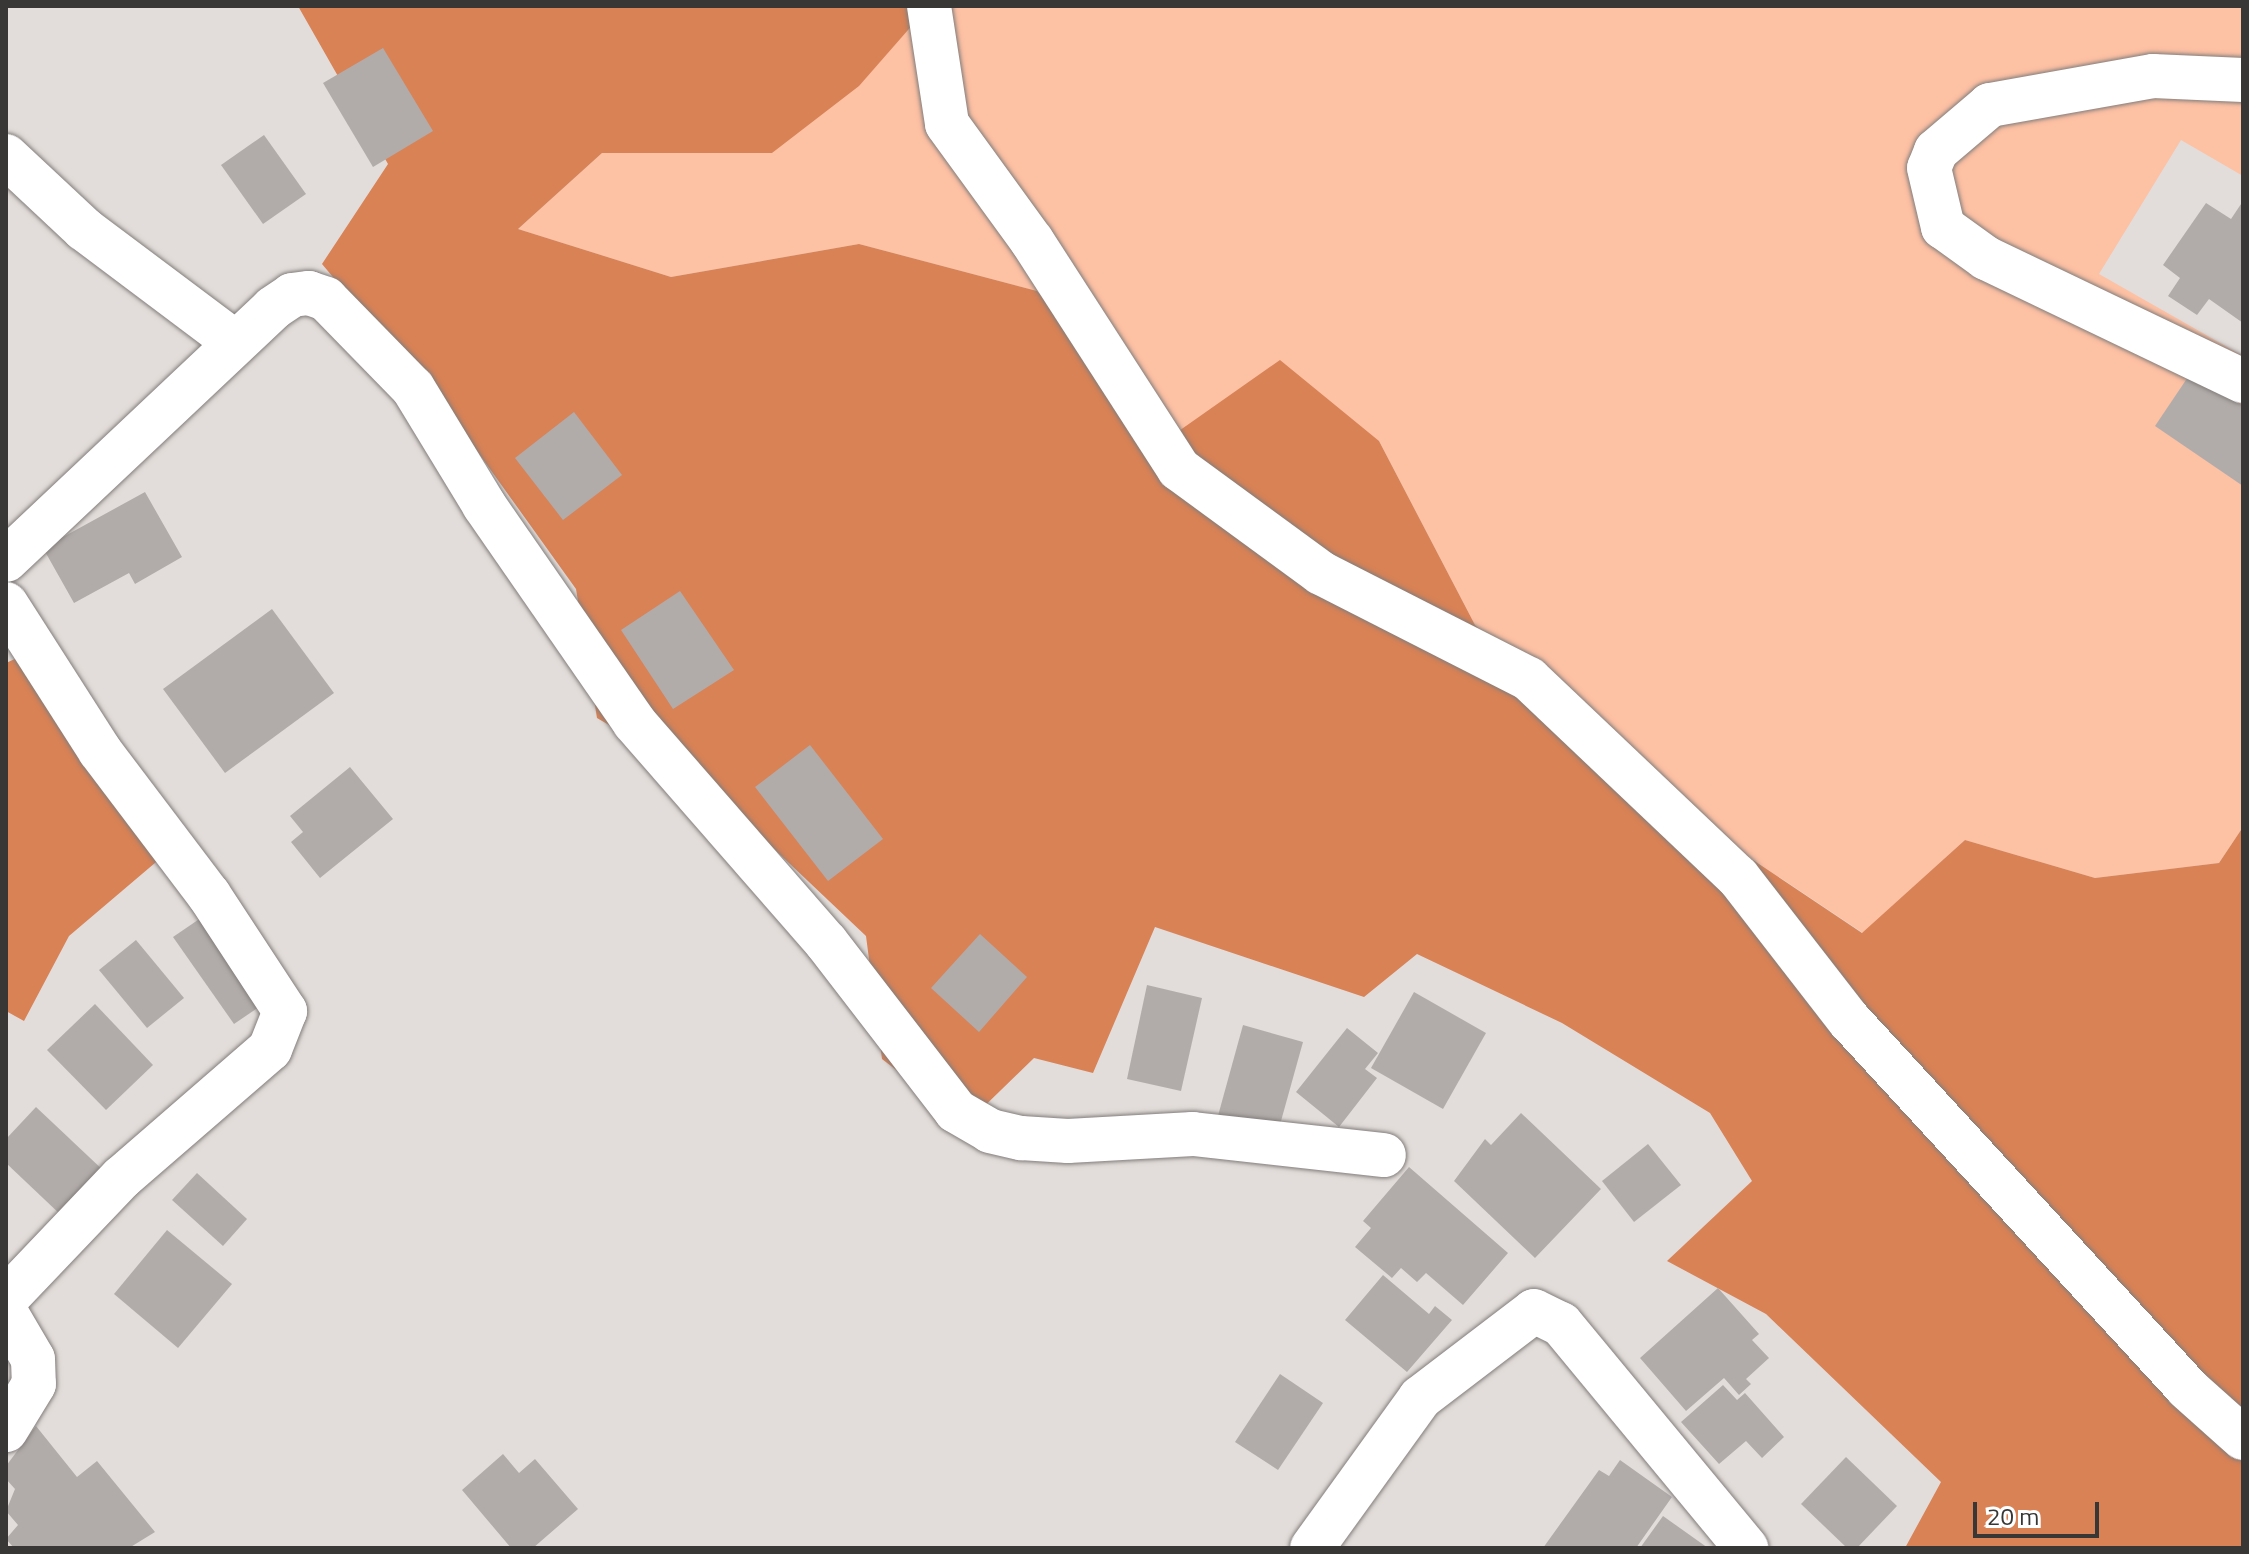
<!DOCTYPE html>
<html>
<head>
<meta charset="utf-8">
<style>
  body { margin:0 }
  #map { position:relative; width:2249px; height:1554px; overflow:hidden; background:#e2ddda; font-family:"Titillium Web",sans-serif }
  div>[style] { position:absolute }
  .green>* { inset:0; background:#fdc1a4 }
  .forest>* { inset:0; background:#d88256 }
  .building>* { inset:0; background:#b1acaa }
  .roads { filter:drop-shadow(0 0 2px #827d7b) drop-shadow(0 0 2px #827d7b) }
  .street>* { height:44px; margin:-22px; padding:0 22px; transform-origin:22px; border-radius:22px; background:#fff }
  span { translate:-50% -50%; white-space:nowrap; text-align:center; line-height:1.15; -webkit-text-stroke:6px #fff; paint-order:stroke }
  .frame { position:absolute; inset:0; border:8px solid #393736; pointer-events:none }
  .scale { position:absolute; left:1973px; top:1502px; width:126px; height:36px; box-sizing:border-box; border:4px solid #393736; border-top:0; padding-left:10px; font-size:24px; line-height:28px; white-space:nowrap; color:#393736; -webkit-text-stroke:6px #fff; paint-order:stroke }
</style>
</head>
<body>
<div id="map">
  <div class="green">
    <i style="clip-path:polygon(929px 6px,2243px 6px,2243px 176px,2181px 140px,2099px 274px,2243px 356px,2243px 827px,2219px 863px,2095px 878px,1965px 840px,1863px 933px,1626px 775px,1475px 625px,1379px 441px,1176px 434px,1037px 291px,859px 244px,671px 277px,518px 229px,602px 153px,772px 153px)"></i>
  </div>
  <div class="forest">
    <i style="clip-path:polygon(298px 6px,929px 6px,859px 86px,772px 153px,602px 153px,518px 229px,671px 277px,859px 244px,1037px 291px,1176px 433px,1280px 360px,1379px 441px,1475px 625px,1626px 775px,1862px 933px,1965px 840px,2095px 878px,2219px 863px,2243px 827px,2243px 1548px,1905px 1548px,1941px 1482px,1766px 1314px,1667px 1261px,1752px 1181px,1710px 1113px,1562px 1023px,1417px 954px,1364px 997px,1155px 927px,1093px 1073px,1034px 1058px,966px 1124px,882px 1059px,866px 936px,698px 777px,597px 718px,576px 589px,467px 437px,322px 264px,388px 164px)"></i>
    <i style="clip-path:polygon(50px 643px,182px 840px,69px 936px,24px 1021px,6px 1011px,6px 663px)"></i>
  </div>
  <div class="building">
    <i style="clip-path:polygon(383px 48px,433px 131px,373px 167px,323px 83px)"></i>
    <i style="clip-path:polygon(264px 135px,306px 194px,263px 224px,221px 165px)"></i>
    <i style="clip-path:polygon(2243px 201px,2243px 323px,2209px 299px,2197px 315px,2168px 296px,2180px 278px,2163px 265px,2206px 203px,2231px 219px)"></i>
    <i style="clip-path:polygon(2192px 371px,2243px 406px,2243px 486px,2155px 426px)"></i>
    <i style="clip-path:polygon(574px 412px,622px 475px,563px 520px,515px 458px)"></i>
    <i style="clip-path:polygon(145px 492px,182px 557px,135px 584px,129px 573px,74px 603px,43px 548px)"></i>
    <i style="clip-path:polygon(680px 591px,734px 670px,673px 709px,621px 630px)"></i>
    <i style="clip-path:polygon(272px 609px,334px 693px,225px 773px,163px 689px)"></i>
    <i style="clip-path:polygon(810px 745px,883px 839px,828px 881px,755px 787px)"></i>
    <i style="clip-path:polygon(350px 767px,393px 819px,320px 878px,291px 842px,303px 832px,290px 816px)"></i>
    <i style="clip-path:polygon(214px 909px,275px 996px,234px 1024px,173px 937px)"></i>
    <i style="clip-path:polygon(980px 934px,1027px 977px,979px 1032px,931px 988px)"></i>
    <i style="clip-path:polygon(136px 940px,184px 998px,147px 1028px,99px 970px)"></i>
    <i style="clip-path:polygon(1147px 985px,1202px 998px,1181px 1091px,1127px 1079px)"></i>
    <i style="clip-path:polygon(1414px 992px,1486px 1033px,1443px 1109px,1371px 1068px)"></i>
    <i style="clip-path:polygon(95px 1004px,153px 1065px,106px 1110px,47px 1050px)"></i>
    <i style="clip-path:polygon(1243px 1025px,1303px 1042px,1276px 1139px,1216px 1123px)"></i>
    <i style="clip-path:polygon(1347px 1028px,1378px 1053px,1365px 1069px,1377px 1078px,1339px 1127px,1296px 1092px)"></i>
    <i style="clip-path:polygon(36px 1107px,105px 1172px,63px 1217px,6px 1163px,6px 1139px)"></i>
    <i style="clip-path:polygon(1521px 1113px,1601px 1189px,1535px 1258px,1454px 1181px,1485px 1139px,1491px 1145px)"></i>
    <i style="clip-path:polygon(1648px 1144px,1681px 1185px,1634px 1222px,1602px 1181px)"></i>
    <i style="clip-path:polygon(1409px 1167px,1508px 1253px,1463px 1305px,1426px 1273px,1417px 1282px,1401px 1268px,1392px 1278px,1355px 1247px,1371px 1228px,1363px 1221px)"></i>
    <i style="clip-path:polygon(197px 1173px,247px 1219px,223px 1246px,172px 1200px)"></i>
    <i style="clip-path:polygon(167px 1230px,232px 1284px,178px 1348px,114px 1294px)"></i>
    <i style="clip-path:polygon(1383px 1275px,1429px 1314px,1435px 1306px,1452px 1320px,1407px 1372px,1345px 1320px)"></i>
    <i style="clip-path:polygon(1718px 1288px,1759px 1334px,1752px 1340px,1769px 1358px,1746px 1379px,1751px 1384px,1739px 1395px,1724px 1378px,1686px 1411px,1640px 1358px)"></i>
    <i style="clip-path:polygon(1280px 1374px,1323px 1403px,1278px 1470px,1235px 1442px)"></i>
    <i style="clip-path:polygon(1723px 1385px,1737px 1400px,1745px 1393px,1784px 1437px,1762px 1458px,1746px 1441px,1719px 1464px,1681px 1422px)"></i>
    <i style="clip-path:polygon(36px 1426px,77px 1477px,97px 1461px,155px 1532px,129px 1548px,14px 1548px,6px 1539px,18px 1525px,6px 1511px,15px 1489px,6px 1479px,6px 1466px)"></i>
    <i style="clip-path:polygon(503px 1454px,519px 1473px,535px 1459px,578px 1509px,533px 1548px,511px 1548px,462px 1490px)"></i>
    <i style="clip-path:polygon(1846px 1457px,1897px 1506px,1857px 1548px,1847px 1548px,1801px 1504px)"></i>
    <i style="clip-path:polygon(1620px 1460px,1672px 1497px,1636px 1548px,1543px 1548px,1599px 1470px,1609px 1476px)"></i>
    <i style="clip-path:polygon(1663px 1516px,1708px 1548px,1640px 1548px)"></i>
  </div>
  <div class="roads">
    <div class="street">
      <i style="left:929px;top:6px;width:119px;rotate:81.3deg"></i>
      <i style="left:947px;top:124px;width:145px;rotate:54deg"></i>
      <i style="left:1032px;top:241px;width:271px;rotate:57.2deg"></i>
      <i style="left:1179px;top:469px;width:176px;rotate:36.2deg"></i>
      <i style="left:1321px;top:573px;width:233px;rotate:27deg"></i>
      <i style="left:1529px;top:679px;width:288px;rotate:43.5deg"></i>
      <i style="left:1738px;top:877px;width:181px;rotate:52.2deg"></i>
      <i style="left:1849px;top:1020px;width:500px;rotate:47.4deg"></i>
      <i style="left:2187px;top:1388px;width:75px;rotate:41.8deg"></i>
      <i style="left:2243px;top:80px;width:90px;rotate:-177.5deg"></i>
      <i style="left:2153px;top:76px;width:166px;rotate:169.9deg"></i>
      <i style="left:1990px;top:105px;width:71px;rotate:139.6deg"></i>
      <i style="left:1936px;top:151px;width:18px;rotate:112deg"></i>
      <i style="left:1929px;top:168px;width:61px;rotate:76.7deg"></i>
      <i style="left:1943px;top:227px;width:53px;rotate:35.8deg"></i>
      <i style="left:1986px;top:258px;width:285px;rotate:25.6deg"></i>
      <i style="left:6px;top:156px;width:107px;rotate:43.1deg"></i>
      <i style="left:84px;top:229px;width:186px;rotate:36.9deg"></i>
      <i style="left:6px;top:560px;width:367px;rotate:-43.3deg"></i>
      <i style="left:273px;top:308px;width:23px;rotate:-34deg"></i>
      <i style="left:292px;top:295px;width:17px;rotate:-7deg"></i>
      <i style="left:309px;top:293px;width:18px;rotate:19deg"></i>
      <i style="left:326px;top:299px;width:124px;rotate:45.7deg"></i>
      <i style="left:413px;top:388px;width:137px;rotate:58.7deg"></i>
      <i style="left:484px;top:505px;width:264px;rotate:55.3deg"></i>
      <i style="left:634px;top:722px;width:292px;rotate:48.9deg"></i>
      <i style="left:826px;top:942px;width:213px;rotate:52.4deg"></i>
      <i style="left:956px;top:1111px;width:39px;rotate:30deg"></i>
      <i style="left:990px;top:1131px;width:32px;rotate:13deg"></i>
      <i style="left:1021px;top:1138px;width:47px;rotate:3.7deg"></i>
      <i style="left:1068px;top:1141px;width:125px;rotate:-3.2deg"></i>
      <i style="left:1193px;top:1134px;width:192px;rotate:6.3deg"></i>
      <i style="left:6px;top:604px;width:174px;rotate:57.4deg"></i>
      <i style="left:100px;top:751px;width:181px;rotate:52.9deg"></i>
      <i style="left:209px;top:895px;width:139px;rotate:56.8deg"></i>
      <i style="left:285px;top:1011px;width:41px;rotate:111.5deg"></i>
      <i style="left:270px;top:1049px;width:196px;rotate:139.1deg"></i>
      <i style="left:122px;top:1177px;width:168px;rotate:133.6deg"></i>
      <i style="left:6px;top:1313px;width:53px;rotate:59.6deg"></i>
      <i style="left:33px;top:1359px;width:25px;rotate:88deg"></i>
      <i style="left:34px;top:1384px;width:54px;rotate:121.3deg"></i>
      <i style="left:1312px;top:1548px;width:185px;rotate:-54.2deg"></i>
      <i style="left:1420px;top:1398px;width:143px;rotate:-37.3deg"></i>
      <i style="left:1534px;top:1311px;width:30px;rotate:26deg"></i>
      <i style="left:1561px;top:1324px;width:291px;rotate:50.4deg"></i>
    </div>
  </div>
  <div class="frame"></div>
  <div class="scale">20 m</div>
</div>
</body>
</html>
